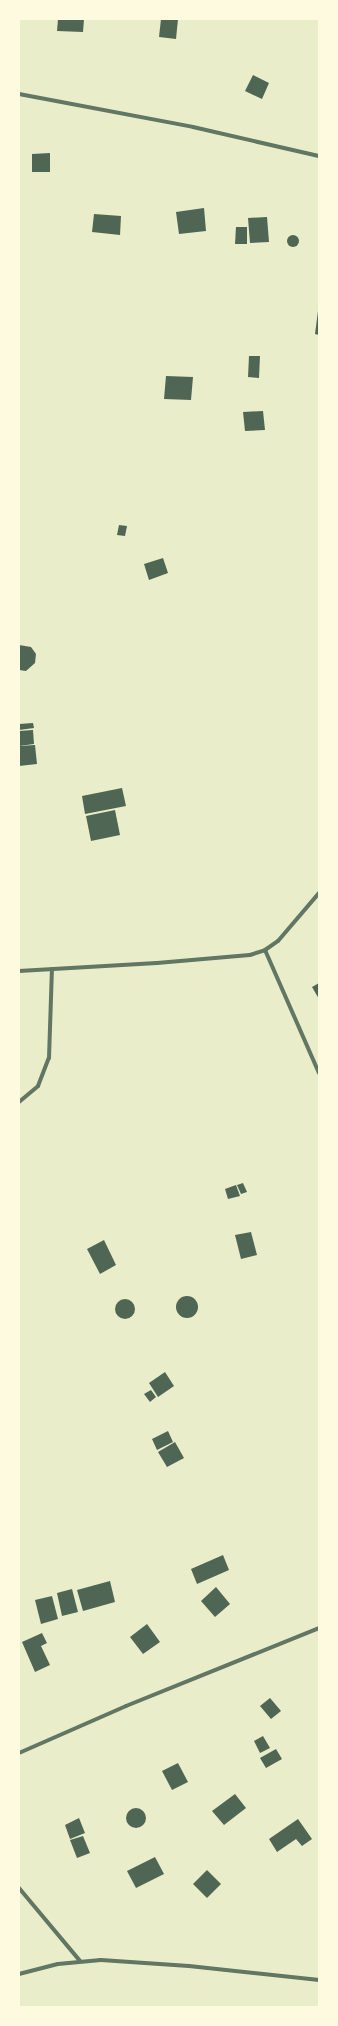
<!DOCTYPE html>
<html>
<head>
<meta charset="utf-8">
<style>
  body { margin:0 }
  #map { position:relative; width:338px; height:2026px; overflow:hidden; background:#e9edc9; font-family:Barlow,sans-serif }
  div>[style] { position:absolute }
  .building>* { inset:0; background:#4f6655 }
  .round { border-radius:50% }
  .minor>* { height:4px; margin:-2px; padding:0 2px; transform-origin:2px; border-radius:2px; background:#617663 }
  span { translate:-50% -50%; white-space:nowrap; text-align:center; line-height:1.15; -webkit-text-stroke:3px #fefae0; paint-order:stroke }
  .frame { position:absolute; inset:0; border:20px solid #fefae0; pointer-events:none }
</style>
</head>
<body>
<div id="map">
  <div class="building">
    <i style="clip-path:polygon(58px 19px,84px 19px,83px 32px,57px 31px)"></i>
    <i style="clip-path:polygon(161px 19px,178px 19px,176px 39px,159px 37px)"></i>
    <i style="clip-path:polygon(253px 75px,269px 83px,262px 99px,245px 91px)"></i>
    <i style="clip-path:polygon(50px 153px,50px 172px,32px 172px,32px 154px)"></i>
    <i style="clip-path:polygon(204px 208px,206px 231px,179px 234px,176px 212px)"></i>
    <i style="clip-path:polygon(94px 214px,121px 216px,120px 235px,92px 232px)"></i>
    <i style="clip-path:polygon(267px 217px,269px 242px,250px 243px,248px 218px)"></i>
    <i style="clip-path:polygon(236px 227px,247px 227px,247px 244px,235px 244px)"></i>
    <i class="round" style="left:287px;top:235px;width:12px;height:12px"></i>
    <i style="clip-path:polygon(318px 311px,319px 311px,319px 335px,315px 334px)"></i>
    <i style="clip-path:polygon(249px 356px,260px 356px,259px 378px,248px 377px)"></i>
    <i style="clip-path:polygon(166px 376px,193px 377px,191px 400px,164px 399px)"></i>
    <i style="clip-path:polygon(263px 411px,265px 430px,245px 431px,243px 412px)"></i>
    <i style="clip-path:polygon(119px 525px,127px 526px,125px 536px,117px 535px)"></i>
    <i style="clip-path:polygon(163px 558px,168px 573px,149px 580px,144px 564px)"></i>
    <i style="clip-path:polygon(19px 645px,31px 647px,36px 654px,35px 663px,26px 671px,19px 670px)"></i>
    <i style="clip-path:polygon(33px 723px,34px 728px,19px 730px,19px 724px)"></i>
    <i style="clip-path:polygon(33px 730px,34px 744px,19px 746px,19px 731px)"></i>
    <i style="clip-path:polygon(35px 745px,37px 764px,19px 766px,19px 746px)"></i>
    <i style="clip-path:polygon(122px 788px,126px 806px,85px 814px,82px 796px)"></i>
    <i style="clip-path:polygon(115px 810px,120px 835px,91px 841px,86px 816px)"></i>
    <i style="clip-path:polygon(319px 983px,319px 999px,312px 987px)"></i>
    <i style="clip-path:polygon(243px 1183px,247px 1192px,241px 1194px,237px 1185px)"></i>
    <i style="clip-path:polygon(236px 1185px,240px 1196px,228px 1199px,225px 1189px)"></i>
    <i style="clip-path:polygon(251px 1232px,257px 1255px,241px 1259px,235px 1235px)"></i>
    <i style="clip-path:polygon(104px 1240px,116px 1265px,100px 1274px,87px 1249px)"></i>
    <i class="round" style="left:176px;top:1296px;width:22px;height:22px"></i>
    <i class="round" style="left:115px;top:1299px;width:20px;height:20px"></i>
    <i style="clip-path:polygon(165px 1372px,174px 1386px,158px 1397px,149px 1383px)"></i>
    <i style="clip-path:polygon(151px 1390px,156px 1397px,150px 1402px,144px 1394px)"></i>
    <i style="clip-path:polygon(168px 1431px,173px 1442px,157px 1450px,152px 1439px)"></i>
    <i style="clip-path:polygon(175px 1442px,184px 1458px,167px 1467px,158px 1452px)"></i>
    <i style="clip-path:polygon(223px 1555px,229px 1570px,197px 1584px,191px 1569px)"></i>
    <i style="clip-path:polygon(110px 1581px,115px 1602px,83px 1611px,77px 1590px)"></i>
    <i style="clip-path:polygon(216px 1587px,230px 1604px,215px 1617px,201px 1601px)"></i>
    <i style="clip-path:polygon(72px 1589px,78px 1612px,62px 1616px,57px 1593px)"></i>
    <i style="clip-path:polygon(52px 1596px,58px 1619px,41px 1624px,35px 1600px)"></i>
    <i style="clip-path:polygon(147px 1624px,160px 1642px,143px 1654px,130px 1637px)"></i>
    <i style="clip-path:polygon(42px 1633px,47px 1643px,41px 1646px,50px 1665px,35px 1672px,22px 1642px)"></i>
    <i style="clip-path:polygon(270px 1698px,281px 1711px,271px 1719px,260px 1706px)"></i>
    <i style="clip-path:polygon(263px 1736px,270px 1748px,260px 1753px,254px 1741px)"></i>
    <i style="clip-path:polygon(276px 1749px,282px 1759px,266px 1768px,260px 1758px)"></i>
    <i style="clip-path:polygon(178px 1763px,188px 1782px,172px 1790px,162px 1771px)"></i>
    <i style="clip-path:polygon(235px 1794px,246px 1808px,224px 1825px,212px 1811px)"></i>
    <i class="round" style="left:126px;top:1808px;width:20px;height:20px"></i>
    <i style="clip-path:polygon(79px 1818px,85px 1833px,70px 1839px,65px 1825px)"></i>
    <i style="clip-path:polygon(298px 1819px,312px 1839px,302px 1846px,296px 1839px,277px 1852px,269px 1839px)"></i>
    <i style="clip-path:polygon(83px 1836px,90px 1853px,77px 1858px,70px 1840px)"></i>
    <i style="clip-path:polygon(155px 1857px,164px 1874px,136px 1888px,127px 1871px)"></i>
    <i style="clip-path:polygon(207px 1870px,221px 1884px,207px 1898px,193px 1884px)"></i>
  </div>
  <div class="minor">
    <i style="left:19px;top:94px;width:177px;rotate:10.7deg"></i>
    <i style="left:193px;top:127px;width:129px;rotate:13deg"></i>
    <i style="left:265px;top:950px;width:134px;rotate:66.3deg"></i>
    <i style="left:19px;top:971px;width:138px;rotate:-3.3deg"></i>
    <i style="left:157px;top:963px;width:93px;rotate:-4.9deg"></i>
    <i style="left:250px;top:955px;width:16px;rotate:-18deg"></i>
    <i style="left:265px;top:950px;width:16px;rotate:-35deg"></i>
    <i style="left:278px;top:941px;width:63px;rotate:-49.5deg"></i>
    <i style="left:19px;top:1102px;width:25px;rotate:-40deg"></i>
    <i style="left:38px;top:1086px;width:30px;rotate:-69deg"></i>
    <i style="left:49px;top:1058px;width:89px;rotate:-88.1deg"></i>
    <i style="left:19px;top:1753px;width:117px;rotate:-23.7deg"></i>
    <i style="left:126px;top:1706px;width:208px;rotate:-22deg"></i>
    <i style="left:19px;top:1888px;width:95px;rotate:50.1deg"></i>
    <i style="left:19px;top:1974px;width:40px;rotate:-14.4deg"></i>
    <i style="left:58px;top:1964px;width:43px;rotate:-5.3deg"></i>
    <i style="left:101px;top:1960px;width:88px;rotate:3.9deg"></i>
    <i style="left:189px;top:1966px;width:131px;rotate:6.1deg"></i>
  </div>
  <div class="frame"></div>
</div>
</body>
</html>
